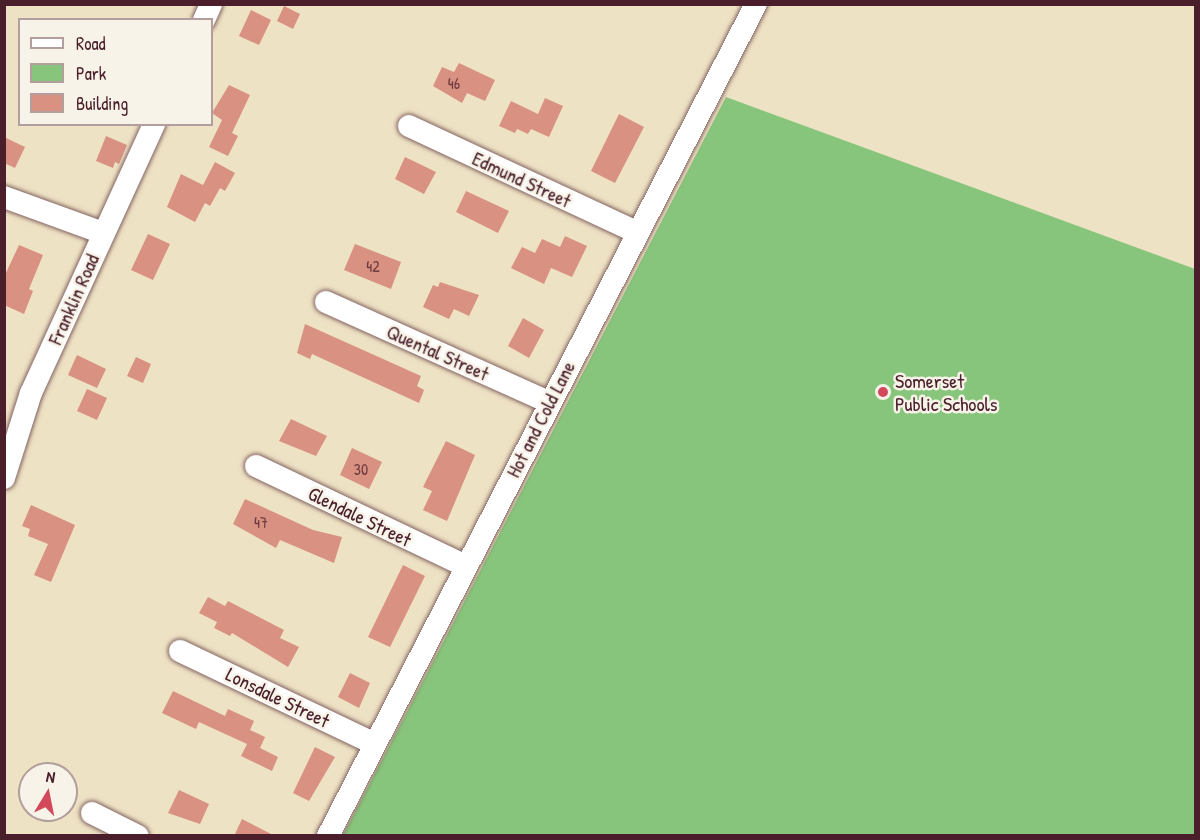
<!DOCTYPE html>
<html>
<head>
<meta charset="utf-8">
<style>
  body { margin:0 }
  #map { position:relative; width:1200px; height:840px; overflow:hidden; background:#eee2c4; font-family:"Patrick Hand",sans-serif }
  div>[style] { position:absolute }
  .green>* { inset:0; background:#88c57c }
  .building>* { inset:0; background:#d99182 }
  .roads { filter:drop-shadow(0 0 2px #836361) drop-shadow(0 0 2px #836361) }
  .minor>* { height:22px; margin:-11px; padding:0 11px; transform-origin:11px; border-radius:11px; background:#fff }
  .dots>* { width:16px; height:16px; translate:-50% -50%; box-sizing:border-box; border:3px solid #f7f3e8; border-radius:50% }
  span { translate:-50% -50%; white-space:nowrap; text-align:center; line-height:1.15; -webkit-text-stroke:5px #f7f3e8; paint-order:stroke }
  .number-label { font-size:16px; color:#6e3c41 }
  .number-label span { -webkit-text-stroke-width:0 }
  .street-label { font-size:20px; color:#4a1f2b }
  .poi-label { font-size:20px; color:#4a1f2b }
  .left { translate:0 -50%; text-align:left }
  .frame { position:absolute; inset:0; border:6px solid #4a1f2b; pointer-events:none }
  .legend { position:absolute; left:18px; top:18px; width:195px; height:108px; box-sizing:border-box; background:#f7f3e8; border:2px solid #b29e9c; margin:0; padding:8px 10px; list-style:none; font-size:18px; color:#4a1f2b }
  .legend li { display:flex; align-items:center; gap:12px; height:30px }
  .legend b { width:30px; border:2px solid #b29e9c }
  .north { position:absolute; left:18px; top:762px; width:60px; height:60px; box-sizing:border-box; background:#f7f3e8; border:2px solid #b29e9c; border-radius:50%; rotate:10deg; font-size:16px; font-weight:700; line-height:24px; text-align:center; color:#4a1f2b }
  .north::after { content:''; display:block; margin:auto; width:21px; height:27px; background:#d1495b; clip-path:polygon(50% 0,100% 100%,50% 72%,0 100%) }
</style>
</head>
<body>
<div id="map">
  <div class="green">
    <i style="clip-path:polygon(726px 97px,1195px 269px,1195px 835px,343px 835px)"></i>
  </div>
  <div class="building">
    <i style="clip-path:polygon(284px 6px,300px 14px,293px 29px,277px 21px)"></i>
    <i style="clip-path:polygon(251px 10px,271px 20px,259px 45px,239px 36px)"></i>
    <i style="clip-path:polygon(459px 63px,495px 80px,485px 101px,467px 93px,462px 103px,433px 86px,442px 67px,454px 72px)"></i>
    <i style="clip-path:polygon(229px 85px,250px 95px,232px 133px,238px 136px,228px 156px,209px 147px,222px 120px,212px 113px)"></i>
    <i style="clip-path:polygon(545px 98px,563px 106px,549px 137px,531px 129px,528px 134px,517px 129px,515px 133px,499px 126px,511px 101px,538px 114px)"></i>
    <i style="clip-path:polygon(619px 114px,644px 127px,615px 183px,591px 171px)"></i>
    <i style="clip-path:polygon(106px 136px,127px 145px,119px 164px,115px 162px,113px 168px,96px 161px)"></i>
    <i style="clip-path:polygon(4px 137px,25px 147px,15px 168px,4px 163px)"></i>
    <i style="clip-path:polygon(405px 157px,436px 172px,424px 194px,395px 179px)"></i>
    <i style="clip-path:polygon(215px 162px,235px 173px,225px 191px,220px 188px,210px 206px,205px 203px,195px 222px,167px 207px,181px 174px,203px 185px)"></i>
    <i style="clip-path:polygon(466px 191px,509px 211px,498px 233px,456px 212px)"></i>
    <i style="clip-path:polygon(148px 234px,170px 244px,153px 280px,131px 270px)"></i>
    <i style="clip-path:polygon(565px 236px,587px 246px,572px 277px,551px 268px,544px 284px,511px 268px,522px 247px,535px 253px,542px 239px,560px 247px)"></i>
    <i style="clip-path:polygon(355px 244px,401px 262px,391px 289px,344px 270px)"></i>
    <i style="clip-path:polygon(19px 245px,43px 255px,29px 289px,33px 291px,24px 314px,4px 305px,4px 277px)"></i>
    <i style="clip-path:polygon(440px 282px,479px 295px,469px 316px,454px 309px,449px 319px,423px 307px,433px 285px,438px 287px)"></i>
    <i style="clip-path:polygon(523px 318px,544px 330px,529px 358px,508px 346px)"></i>
    <i style="clip-path:polygon(305px 324px,421px 376px,417px 386px,424px 390px,419px 403px,312px 354px,310px 359px,297px 353px)"></i>
    <i style="clip-path:polygon(77px 355px,106px 369px,97px 388px,68px 375px)"></i>
    <i style="clip-path:polygon(136px 357px,151px 364px,143px 383px,127px 376px)"></i>
    <i style="clip-path:polygon(87px 389px,107px 398px,97px 420px,77px 411px)"></i>
    <i style="clip-path:polygon(291px 419px,327px 436px,316px 456px,279px 441px)"></i>
    <i style="clip-path:polygon(446px 441px,475px 455px,447px 521px,423px 510px,432px 491px,423px 487px)"></i>
    <i style="clip-path:polygon(352px 448px,382px 462px,369px 489px,340px 475px)"></i>
    <i style="clip-path:polygon(245px 499px,313px 530px,342px 537px,334px 563px,280px 540px,276px 548px,233px 524px)"></i>
    <i style="clip-path:polygon(31px 505px,75px 525px,51px 582px,34px 575px,48px 544px,28px 536px,30px 529px,22px 526px)"></i>
    <i style="clip-path:polygon(403px 565px,425px 576px,390px 647px,368px 637px)"></i>
    <i style="clip-path:polygon(208px 597px,225px 606px,228px 601px,284px 630px,280px 638px,299px 647px,288px 667px,232px 633px,230px 636px,214px 628px,217px 622px,199px 613px)"></i>
    <i style="clip-path:polygon(350px 673px,370px 683px,359px 708px,338px 697px)"></i>
    <i style="clip-path:polygon(173px 691px,225px 716px,228px 709px,254px 721px,250px 730px,265px 737px,260px 748px,278px 757px,272px 771px,241px 756px,247px 744px,199px 722px,196px 729px,162px 713px)"></i>
    <i style="clip-path:polygon(315px 747px,335px 757px,309px 801px,293px 793px)"></i>
    <i style="clip-path:polygon(179px 790px,209px 804px,200px 824px,168px 813px)"></i>
    <i style="clip-path:polygon(242px 819px,275px 836px,234px 836px)"></i>
  </div>
  <div class="roads">
    <div class="minor">
      <i style="left:204px;top:20px;width:17px;rotate:-66deg"></i>
      <i style="left:409px;top:126px;width:251px;rotate:25deg"></i>
      <i style="left:4px;top:197px;width:105px;rotate:20deg"></i>
      <i style="left:326px;top:302px;width:244px;rotate:24.2deg"></i>
      <i style="left:256px;top:466px;width:230px;rotate:25.5deg"></i>
      <i style="left:4px;top:478px;width:89px;rotate:-72.4deg"></i>
      <i style="left:31px;top:393px;width:296px;rotate:-65.4deg"></i>
      <i style="left:180px;top:651px;width:216px;rotate:25.5deg"></i>
      <i style="left:92px;top:813px;width:51px;rotate:26.6deg"></i>
      <i style="left:328px;top:836px;width:936px;rotate:-62.78deg"></i>
    </div>
  </div>
  <div class="dots">
    <i style="left:883px;top:392px;background:#d1495b"></i>
  </div>
  <div class="number-label">
    <span style="left:454px;top:83px">46</span>
    <span style="left:373px;top:266px">42</span>
    <span style="left:361px;top:469px">30</span>
    <span style="left:261px;top:522px">47</span>
  </div>
  <div class="street-label">
    <span style="left:522px;top:179px;rotate:25deg">Edmund Street</span>
    <span style="left:73px;top:299px;rotate:-66deg">Franklin Road</span>
    <span style="left:438px;top:352px;rotate:24deg">Quental Street</span>
    <span style="left:540px;top:419px;rotate:-63deg">Hot and Cold Lane</span>
    <span style="left:360px;top:516px;rotate:26deg">Glendale Street</span>
    <span style="left:278px;top:697px;rotate:26deg">Lonsdale Street</span>
  </div>
  <div class="poi-label">
    <span class="left" style="left:895px;top:392px">Somerset<br>Public Schools</span>
  </div>
  <div class="frame"></div>
  <ul class="legend">
  <li><b style="height:8px;background:#fff"></b>Road</li>
  <li><b style="height:16px;background:#88c57c"></b>Park</li>
  <li><b style="height:16px;background:#d99182"></b>Building</li>
  </ul>
  <div class="north">N</div>
</div>
</body>
</html>
